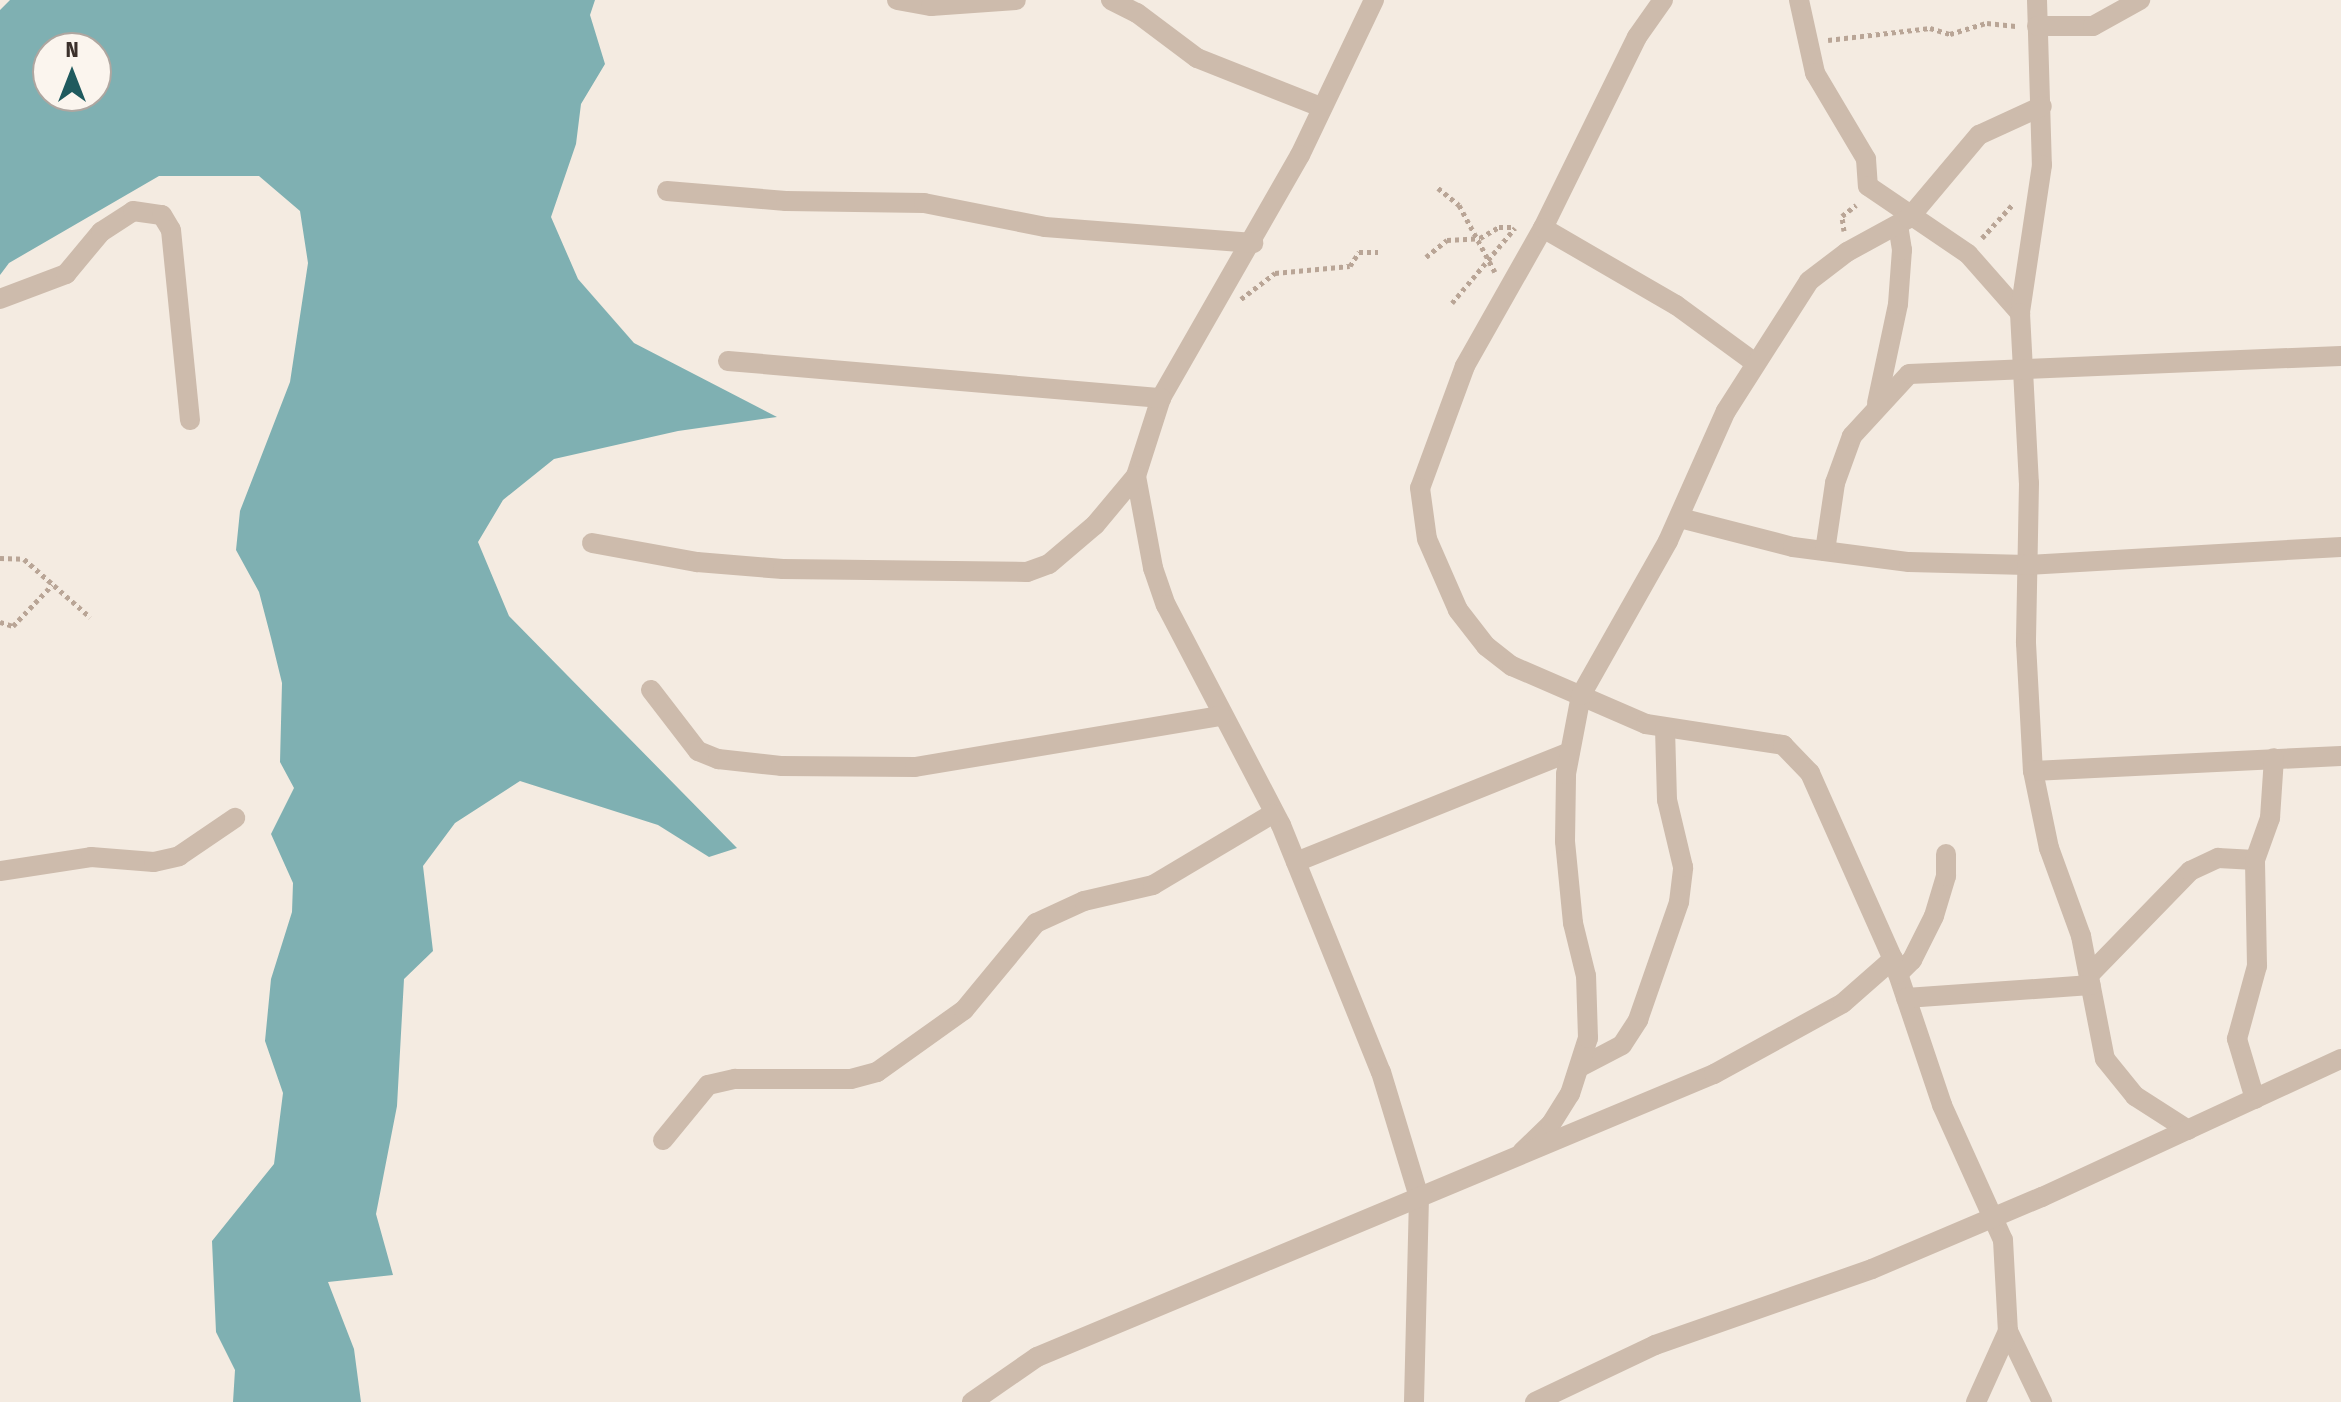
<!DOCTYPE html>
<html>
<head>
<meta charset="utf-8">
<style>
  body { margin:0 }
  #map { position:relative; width:2341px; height:1402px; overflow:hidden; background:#f4ebe1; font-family:"Fira Sans Condensed",sans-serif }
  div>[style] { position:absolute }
  .water>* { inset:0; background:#7fb0b2 }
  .path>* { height:5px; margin-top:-2.5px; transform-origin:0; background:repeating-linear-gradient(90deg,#b9a596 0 4px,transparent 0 8px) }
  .minor>* { height:20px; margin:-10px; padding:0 10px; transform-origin:10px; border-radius:10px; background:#cdbbac }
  span { translate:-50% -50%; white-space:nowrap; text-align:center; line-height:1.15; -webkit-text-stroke:6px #fbf5ee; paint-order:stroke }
  .north { position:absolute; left:32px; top:32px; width:80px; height:80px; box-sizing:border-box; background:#fbf5ee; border:2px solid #aea6a0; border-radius:50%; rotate:0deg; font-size:22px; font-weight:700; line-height:32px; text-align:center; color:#3b302b }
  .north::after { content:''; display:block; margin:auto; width:28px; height:36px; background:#1f5a5e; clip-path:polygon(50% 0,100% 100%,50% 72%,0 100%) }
</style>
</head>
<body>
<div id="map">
  <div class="water">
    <i style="clip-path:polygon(evenodd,10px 0,595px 0,590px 15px,605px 64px,581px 104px,576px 144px,551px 217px,578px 279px,634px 343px,777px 417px,678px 431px,554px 459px,503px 500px,478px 542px,509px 616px,737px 848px,709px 857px,658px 825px,520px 781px,455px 823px,423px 866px,433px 951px,404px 979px,397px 1106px,376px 1214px,393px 1275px,328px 1282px,354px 1349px,361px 1402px,233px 1402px,235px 1370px,216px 1332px,212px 1241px,274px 1164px,283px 1093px,265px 1041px,271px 979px,292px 912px,293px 883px,271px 834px,294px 788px,280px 762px,282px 683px,271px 638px,259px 592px,236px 550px,240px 511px,290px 382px,308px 263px,300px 211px,259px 176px,159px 176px,9px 263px,0 275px,0 10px,10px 0,48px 48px,96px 48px,96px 96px,48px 96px,48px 48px)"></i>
  </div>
  <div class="path">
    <i style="left:1828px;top:40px;width:103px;rotate:-6.7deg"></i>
    <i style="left:1930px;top:28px;width:21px;rotate:17deg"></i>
    <i style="left:1950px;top:34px;width:39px;rotate:-17deg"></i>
    <i style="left:1987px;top:23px;width:31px;rotate:6deg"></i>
    <i style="left:1438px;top:188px;width:27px;rotate:39deg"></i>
    <i style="left:1459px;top:205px;width:76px;rotate:61.8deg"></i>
    <i style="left:1844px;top:231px;width:15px;rotate:-98deg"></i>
    <i style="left:1842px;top:216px;width:18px;rotate:-38deg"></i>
    <i style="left:1982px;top:238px;width:46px;rotate:-47.6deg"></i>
    <i style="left:1426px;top:257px;width:27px;rotate:-39deg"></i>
    <i style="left:1447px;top:240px;width:33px;rotate:-3deg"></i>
    <i style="left:1480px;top:238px;width:22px;rotate:-30deg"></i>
    <i style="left:1499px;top:227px;width:16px"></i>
    <i style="left:1241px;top:299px;width:43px;rotate:-37.4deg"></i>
    <i style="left:1275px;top:273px;width:75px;rotate:-5.3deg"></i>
    <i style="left:1350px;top:266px;width:17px;rotate:-57deg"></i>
    <i style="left:1359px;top:252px;width:19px"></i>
    <i style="left:1452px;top:303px;width:98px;rotate:-50deg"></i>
    <i style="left:0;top:558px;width:24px;rotate:2deg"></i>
    <i style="left:24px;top:559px;width:88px;rotate:41.3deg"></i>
    <i style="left:0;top:622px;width:14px;rotate:17deg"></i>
    <i style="left:13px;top:626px;width:57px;rotate:-46.4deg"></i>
  </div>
  <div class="minor">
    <i style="left:897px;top:0;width:35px;rotate:10deg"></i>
    <i style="left:931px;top:6px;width:85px;rotate:-4deg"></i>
    <i style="left:1111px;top:0;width:29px;rotate:27deg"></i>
    <i style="left:1137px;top:13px;width:75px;rotate:36.9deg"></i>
    <i style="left:1197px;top:58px;width:133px;rotate:21.6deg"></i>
    <i style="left:1374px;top:0;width:172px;rotate:115.5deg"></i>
    <i style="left:1300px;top:155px;width:280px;rotate:119.8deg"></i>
    <i style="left:1161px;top:398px;width:82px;rotate:107.8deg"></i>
    <i style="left:1136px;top:476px;width:94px;rotate:79.5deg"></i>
    <i style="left:1153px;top:568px;width:39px;rotate:71deg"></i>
    <i style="left:1166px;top:605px;width:248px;rotate:62.4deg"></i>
    <i style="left:1281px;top:825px;width:266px;rotate:68deg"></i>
    <i style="left:1381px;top:1072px;width:131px;rotate:73.1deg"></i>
    <i style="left:1419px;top:1197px;width:205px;rotate:91.4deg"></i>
    <i style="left:1663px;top:0;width:45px;rotate:125.1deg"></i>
    <i style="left:1637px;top:37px;width:213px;rotate:116.2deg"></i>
    <i style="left:1543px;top:228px;width:159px;rotate:119.5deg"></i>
    <i style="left:1465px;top:366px;width:130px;rotate:110.2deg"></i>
    <i style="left:1420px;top:488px;width:51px;rotate:82.2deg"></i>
    <i style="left:1427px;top:539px;width:77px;rotate:66.4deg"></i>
    <i style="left:1458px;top:610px;width:46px;rotate:52.1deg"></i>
    <i style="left:1486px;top:646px;width:33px;rotate:38deg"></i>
    <i style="left:1512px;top:666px;width:146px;rotate:23.4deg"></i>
    <i style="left:1646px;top:724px;width:139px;rotate:8.7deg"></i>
    <i style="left:1783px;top:745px;width:39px;rotate:46deg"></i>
    <i style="left:1810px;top:773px;width:204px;rotate:66deg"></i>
    <i style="left:1893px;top:959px;width:154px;rotate:71.4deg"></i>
    <i style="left:1942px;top:1105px;width:148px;rotate:65.7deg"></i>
    <i style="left:2003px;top:1240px;width:91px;rotate:86.9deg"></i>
    <i style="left:2008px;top:1331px;width:79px;rotate:64.4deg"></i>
    <i style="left:1799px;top:0;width:75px;rotate:77.6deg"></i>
    <i style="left:1815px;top:73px;width:100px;rotate:59.3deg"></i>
    <i style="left:1866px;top:159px;width:27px;rotate:86deg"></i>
    <i style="left:1868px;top:186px;width:121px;rotate:34.2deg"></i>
    <i style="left:1968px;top:254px;width:79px;rotate:48.6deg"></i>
    <i style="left:2037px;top:0;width:165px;rotate:88.3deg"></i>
    <i style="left:2042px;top:165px;width:150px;rotate:98.5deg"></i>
    <i style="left:2020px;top:313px;width:170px;rotate:87deg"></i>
    <i style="left:2029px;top:483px;width:160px;rotate:91.1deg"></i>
    <i style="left:2026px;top:643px;width:128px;rotate:86.9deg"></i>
    <i style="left:2033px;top:771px;width:79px;rotate:78.3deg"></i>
    <i style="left:2049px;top:848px;width:94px;rotate:70deg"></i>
    <i style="left:2081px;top:936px;width:125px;rotate:79deg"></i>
    <i style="left:2105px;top:1059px;width:48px;rotate:51deg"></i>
    <i style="left:2135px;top:1096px;width:63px;rotate:32.7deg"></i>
    <i style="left:2037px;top:26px;width:56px"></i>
    <i style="left:2093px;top:26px;width:54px;rotate:-29deg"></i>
    <i style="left:667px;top:191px;width:119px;rotate:4.8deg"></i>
    <i style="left:786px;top:201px;width:138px;rotate:0.8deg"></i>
    <i style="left:924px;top:203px;width:123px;rotate:11.2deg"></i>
    <i style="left:1045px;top:227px;width:209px;rotate:4.4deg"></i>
    <i style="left:1543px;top:228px;width:154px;rotate:30.1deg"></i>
    <i style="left:1676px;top:305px;width:97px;rotate:36.2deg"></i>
    <i style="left:0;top:299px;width:71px;rotate:-20.7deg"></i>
    <i style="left:66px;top:274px;width:55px;rotate:-50.2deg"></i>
    <i style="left:101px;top:232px;width:38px;rotate:-33deg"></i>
    <i style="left:133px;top:211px;width:29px;rotate:8deg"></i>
    <i style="left:162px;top:215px;width:17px;rotate:59deg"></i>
    <i style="left:171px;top:230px;width:191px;rotate:84.3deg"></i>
    <i style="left:728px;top:361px;width:435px;rotate:4.9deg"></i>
    <i style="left:1877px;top:403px;width:101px;rotate:-78deg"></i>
    <i style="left:1898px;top:304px;width:54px;rotate:-85.8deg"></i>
    <i style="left:1902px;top:250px;width:24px;rotate:-99deg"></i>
    <i style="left:1680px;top:518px;width:117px;rotate:14.4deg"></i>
    <i style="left:1793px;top:547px;width:117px;rotate:7.4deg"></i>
    <i style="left:1909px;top:562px;width:118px;rotate:1.5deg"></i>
    <i style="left:2027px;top:565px;width:315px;rotate:-3.3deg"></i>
    <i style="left:592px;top:543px;width:107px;rotate:10.3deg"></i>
    <i style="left:697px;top:562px;width:86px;rotate:4.7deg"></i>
    <i style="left:783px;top:569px;width:244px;rotate:0.7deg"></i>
    <i style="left:1027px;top:572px;width:23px;rotate:-20deg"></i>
    <i style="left:1049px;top:564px;width:60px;rotate:-40.3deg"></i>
    <i style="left:1095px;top:525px;width:64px;rotate:-50.1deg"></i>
    <i style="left:1825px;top:551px;width:69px;rotate:-81.6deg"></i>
    <i style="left:1835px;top:483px;width:50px;rotate:-70.1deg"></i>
    <i style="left:1852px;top:436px;width:84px;rotate:-47.4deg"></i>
    <i style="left:1909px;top:374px;width:432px;rotate:-2.4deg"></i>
    <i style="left:651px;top:690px;width:77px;rotate:52.4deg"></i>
    <i style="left:698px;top:751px;width:22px;rotate:22deg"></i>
    <i style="left:718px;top:759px;width:63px;rotate:6.3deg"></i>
    <i style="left:781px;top:766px;width:134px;rotate:0.4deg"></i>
    <i style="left:915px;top:767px;width:310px;rotate:-9.5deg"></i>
    <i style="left:2033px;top:771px;width:308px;rotate:-2.8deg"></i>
    <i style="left:1296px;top:862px;width:295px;rotate:-21.9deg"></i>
    <i style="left:0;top:871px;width:92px;rotate:-8.7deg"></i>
    <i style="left:91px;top:857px;width:63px;rotate:4.5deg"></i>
    <i style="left:154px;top:862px;width:26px;rotate:-13deg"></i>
    <i style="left:179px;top:856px;width:68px;rotate:-34.2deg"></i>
    <i style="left:1898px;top:974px;width:20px;rotate:-45deg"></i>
    <i style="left:1912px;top:960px;width:49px;rotate:-63.4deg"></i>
    <i style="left:1934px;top:916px;width:42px;rotate:-73.3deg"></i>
    <i style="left:1946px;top:876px;width:22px;rotate:-90deg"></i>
    <i style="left:2090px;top:974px;width:144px;rotate:-45.8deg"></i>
    <i style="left:2190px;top:871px;width:31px;rotate:-25deg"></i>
    <i style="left:2218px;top:858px;width:37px;rotate:3deg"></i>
    <i style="left:1906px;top:998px;width:185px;rotate:-4deg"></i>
    <i style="left:1582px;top:1066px;width:45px;rotate:-27.7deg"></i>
    <i style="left:1622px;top:1045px;width:30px;rotate:-57deg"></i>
    <i style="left:1638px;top:1020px;width:125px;rotate:-70.8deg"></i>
    <i style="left:1679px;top:902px;width:35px;rotate:-83deg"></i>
    <i style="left:1683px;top:867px;width:69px;rotate:-103.4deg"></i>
    <i style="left:1667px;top:800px;width:71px;rotate:-91.6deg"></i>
    <i style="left:2255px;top:1099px;width:63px;rotate:-106.7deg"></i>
    <i style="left:2237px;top:1039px;width:76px;rotate:-74.7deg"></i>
    <i style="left:2257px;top:966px;width:106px;rotate:-91.1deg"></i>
    <i style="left:2255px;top:860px;width:45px;rotate:-70.3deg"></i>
    <i style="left:2270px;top:818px;width:60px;rotate:-86.2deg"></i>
    <i style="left:663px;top:1140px;width:71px;rotate:-50.7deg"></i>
    <i style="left:708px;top:1085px;width:28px;rotate:-13deg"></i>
    <i style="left:735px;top:1079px;width:116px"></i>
    <i style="left:851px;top:1079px;width:27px;rotate:-15deg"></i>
    <i style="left:877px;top:1072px;width:107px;rotate:-35.5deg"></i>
    <i style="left:964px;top:1010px;width:113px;rotate:-50.4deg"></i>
    <i style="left:1036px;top:923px;width:53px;rotate:-24.6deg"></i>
    <i style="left:1084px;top:901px;width:71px;rotate:-13.1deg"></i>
    <i style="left:1153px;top:885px;width:139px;rotate:-30.8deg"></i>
    <i style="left:1522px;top:1152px;width:40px;rotate:-44deg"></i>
    <i style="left:1551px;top:1124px;width:36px;rotate:-58deg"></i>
    <i style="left:1570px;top:1094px;width:59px;rotate:-72.2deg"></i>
    <i style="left:1588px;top:1038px;width:62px;rotate:-91.8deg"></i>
    <i style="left:1586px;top:976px;width:55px;rotate:-103.8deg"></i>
    <i style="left:1573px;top:923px;width:82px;rotate:-95.6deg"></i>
    <i style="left:1565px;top:841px;width:67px;rotate:-89.1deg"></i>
    <i style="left:1566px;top:774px;width:80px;rotate:-79.2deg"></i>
    <i style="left:1581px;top:695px;width:177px;rotate:-60.5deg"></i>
    <i style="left:1668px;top:541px;width:142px;rotate:-66deg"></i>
    <i style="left:1726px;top:411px;width:154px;rotate:-57.4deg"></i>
    <i style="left:1809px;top:281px;width:48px;rotate:-37.3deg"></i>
    <i style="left:1847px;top:252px;width:71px;rotate:-28.7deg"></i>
    <i style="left:1909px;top:218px;width:109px;rotate:-49.9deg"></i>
    <i style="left:1979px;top:135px;width:69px;rotate:-24.7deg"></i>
    <i style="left:972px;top:1402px;width:79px;rotate:-34.7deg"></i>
    <i style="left:1037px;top:1357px;width:734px;rotate:-22.69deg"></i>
    <i style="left:1714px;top:1074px;width:147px;rotate:-28.8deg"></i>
    <i style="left:1843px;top:1003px;width:67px;rotate:-41.3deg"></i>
    <i style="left:1535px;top:1402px;width:133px;rotate:-25.4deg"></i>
    <i style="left:1655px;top:1345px;width:230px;rotate:-19.3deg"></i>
    <i style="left:1872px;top:1269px;width:185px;rotate:-23deg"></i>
    <i style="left:2042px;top:1197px;width:329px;rotate:-24.8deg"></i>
    <i style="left:1976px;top:1402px;width:78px;rotate:-65.7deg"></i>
  </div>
  <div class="north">N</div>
</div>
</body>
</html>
